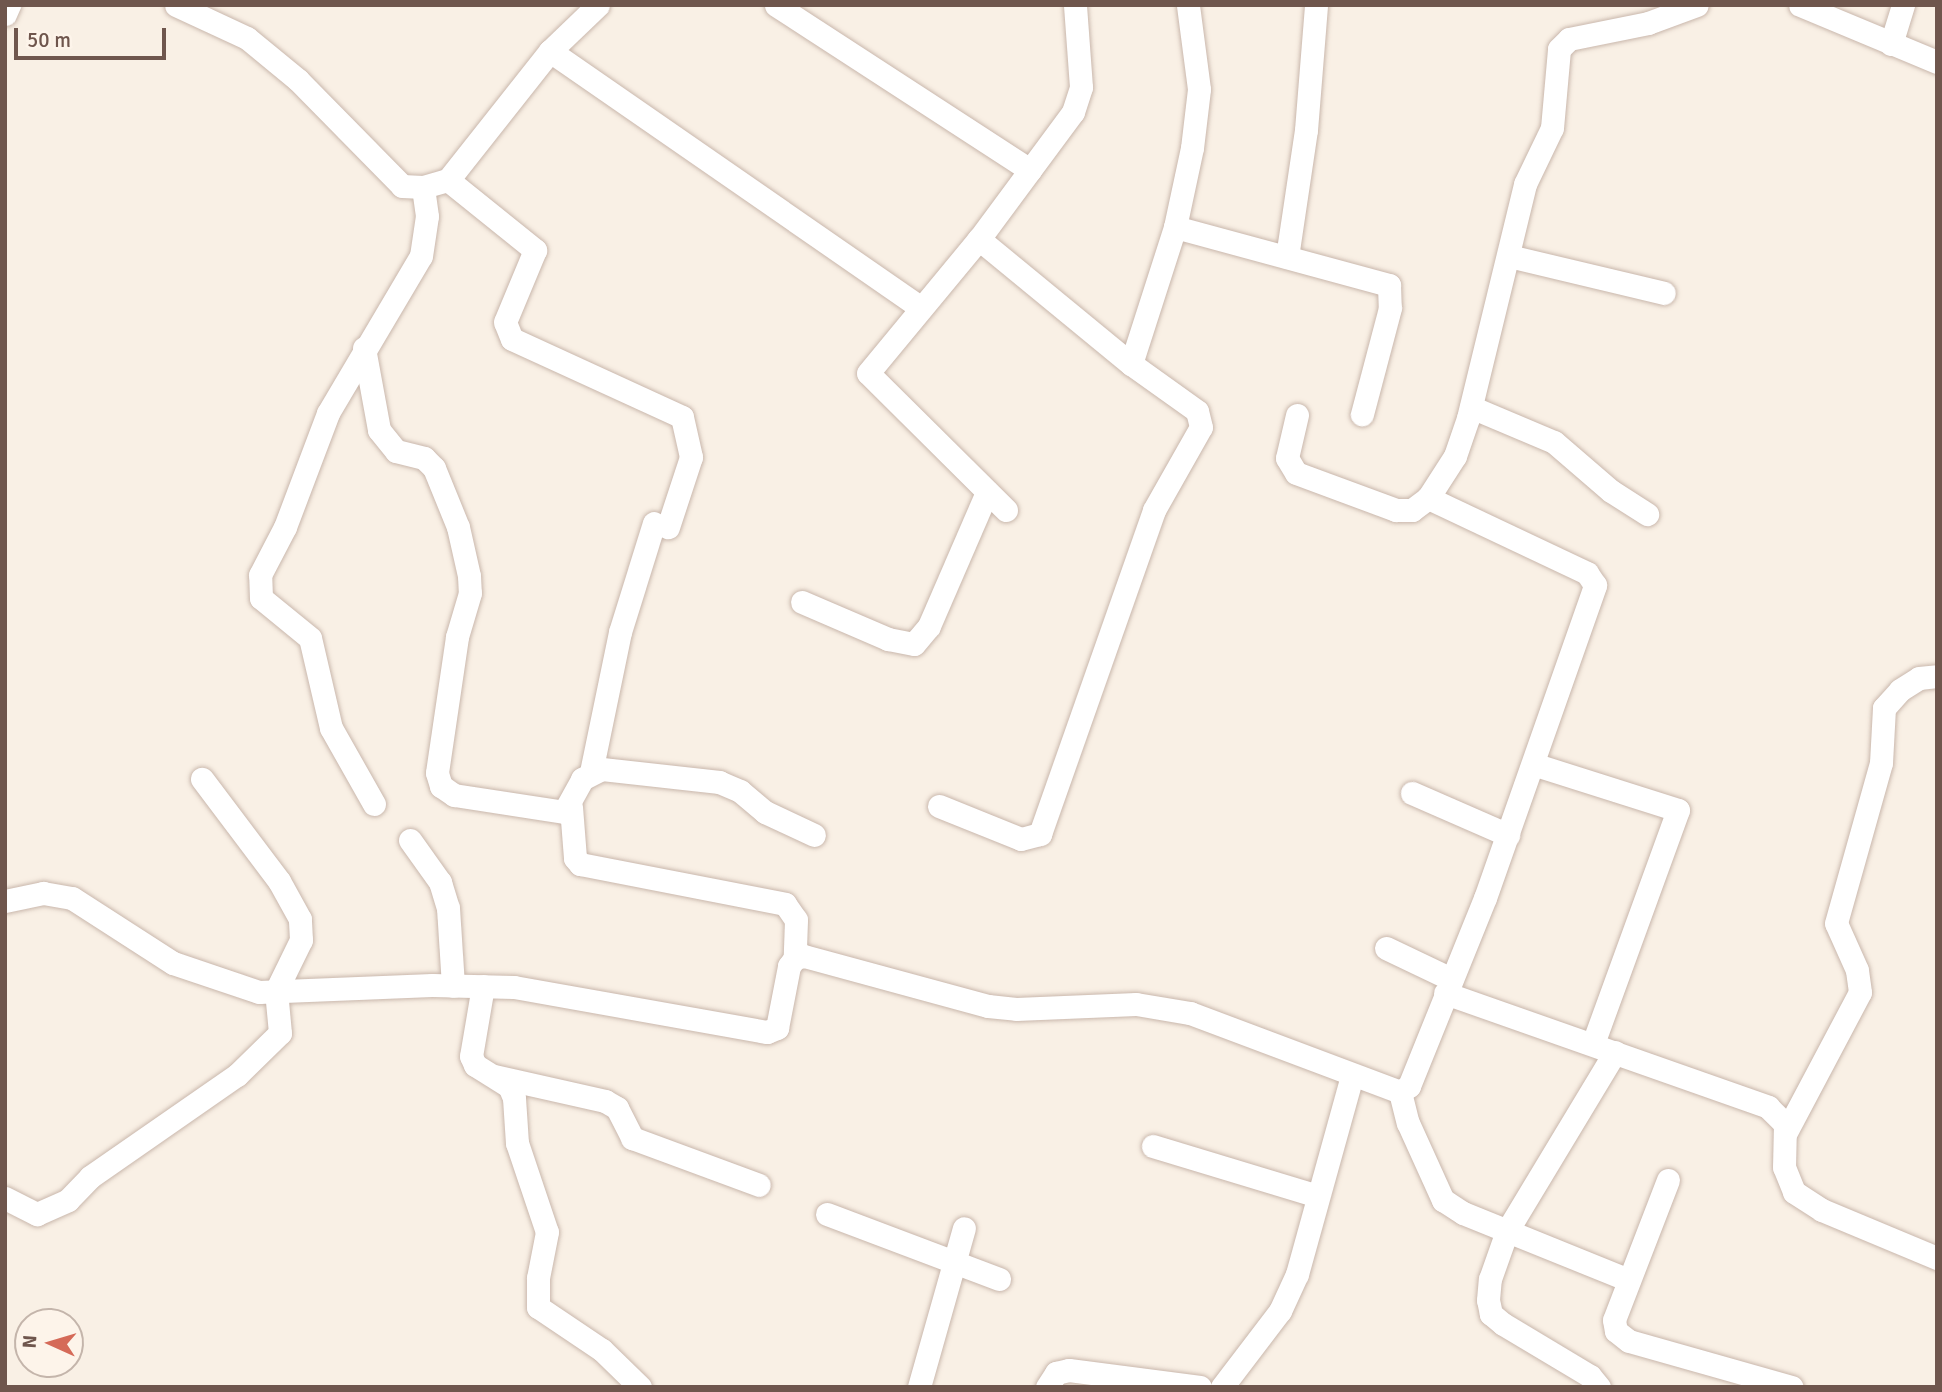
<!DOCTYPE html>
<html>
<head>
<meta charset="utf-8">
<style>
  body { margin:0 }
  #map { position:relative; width:1942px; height:1392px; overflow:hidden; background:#f9f0e5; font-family:Signika,sans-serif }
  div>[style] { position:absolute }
  .roads { filter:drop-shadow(0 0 2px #c9b7ac) drop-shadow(0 0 2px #c9b7ac) }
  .minor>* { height:23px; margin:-11.5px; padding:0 11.5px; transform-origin:11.5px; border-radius:11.5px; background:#fff }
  span { translate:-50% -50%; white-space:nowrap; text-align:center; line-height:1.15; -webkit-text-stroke:5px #fdf4ea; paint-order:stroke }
  .frame { position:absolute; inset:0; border:7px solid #6f564d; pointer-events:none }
  .north { position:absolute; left:14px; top:1308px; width:70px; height:70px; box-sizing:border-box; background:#fdf4ea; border:2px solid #c4b5ab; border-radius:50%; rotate:274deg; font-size:19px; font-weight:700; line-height:28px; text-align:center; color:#6f564d }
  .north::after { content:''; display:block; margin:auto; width:24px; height:32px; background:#d56a58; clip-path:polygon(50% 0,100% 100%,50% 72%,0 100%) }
  .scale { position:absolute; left:14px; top:28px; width:152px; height:32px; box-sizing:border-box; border:4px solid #6f564d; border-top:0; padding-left:9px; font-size:21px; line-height:24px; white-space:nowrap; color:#6f564d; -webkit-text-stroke:5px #fdf4ea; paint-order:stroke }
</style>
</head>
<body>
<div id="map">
  <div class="roads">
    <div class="minor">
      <i style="left:176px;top:5px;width:78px;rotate:24.9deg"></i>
      <i style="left:247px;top:38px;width:66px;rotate:39.5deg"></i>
      <i style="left:298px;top:80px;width:148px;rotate:45.5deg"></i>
      <i style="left:402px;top:186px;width:21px;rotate:3deg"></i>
      <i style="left:423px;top:187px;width:26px;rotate:-16deg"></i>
      <i style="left:448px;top:180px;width:164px;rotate:-51.7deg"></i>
      <i style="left:550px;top:51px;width:66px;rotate:-43.8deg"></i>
      <i style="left:776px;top:5px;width:303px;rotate:33deg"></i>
      <i style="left:1800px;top:5px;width:148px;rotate:22.6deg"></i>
      <i style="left:5px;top:14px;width:10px;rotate:-66deg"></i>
      <i style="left:1891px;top:44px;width:41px;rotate:-72.9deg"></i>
      <i style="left:550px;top:51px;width:451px;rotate:34.7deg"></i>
      <i style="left:448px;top:180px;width:112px;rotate:38.8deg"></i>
      <i style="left:535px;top:250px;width:78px;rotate:112.6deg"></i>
      <i style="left:505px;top:322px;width:18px;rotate:68deg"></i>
      <i style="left:512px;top:339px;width:187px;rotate:24.6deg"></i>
      <i style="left:682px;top:417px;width:41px;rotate:77.3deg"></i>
      <i style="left:691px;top:457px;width:74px;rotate:108.2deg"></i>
      <i style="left:1175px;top:227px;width:222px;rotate:15.2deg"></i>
      <i style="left:1389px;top:285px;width:23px;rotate:88deg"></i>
      <i style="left:1390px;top:308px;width:110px;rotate:104.8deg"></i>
      <i style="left:1509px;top:256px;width:159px;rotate:13.4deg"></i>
      <i style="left:1287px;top:257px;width:128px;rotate:-81.5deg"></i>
      <i style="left:1306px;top:130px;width:125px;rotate:-85.4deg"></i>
      <i style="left:364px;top:348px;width:83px;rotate:79.6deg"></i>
      <i style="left:379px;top:430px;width:27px;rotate:51deg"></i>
      <i style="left:396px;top:451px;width:29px;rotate:14deg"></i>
      <i style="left:424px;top:458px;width:14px;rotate:45deg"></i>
      <i style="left:434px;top:468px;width:64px;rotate:67.9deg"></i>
      <i style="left:458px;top:527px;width:50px;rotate:77.3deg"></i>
      <i style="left:469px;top:576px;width:17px;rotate:87deg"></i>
      <i style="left:470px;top:593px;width:46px;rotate:106.5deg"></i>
      <i style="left:457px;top:637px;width:137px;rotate:98.4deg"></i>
      <i style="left:437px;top:773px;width:14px;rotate:73deg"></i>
      <i style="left:441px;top:786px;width:16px;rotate:35deg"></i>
      <i style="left:454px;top:795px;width:111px;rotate:8.8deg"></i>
      <i style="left:564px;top:812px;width:38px;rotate:-61deg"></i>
      <i style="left:582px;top:779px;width:22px;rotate:-27deg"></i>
      <i style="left:602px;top:769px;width:118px;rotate:6.3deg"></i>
      <i style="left:719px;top:782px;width:23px;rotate:23deg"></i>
      <i style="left:740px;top:791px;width:33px;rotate:40deg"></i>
      <i style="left:765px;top:812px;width:54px;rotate:25.1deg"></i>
      <i style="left:1131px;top:364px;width:144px;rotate:-72.2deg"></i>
      <i style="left:1175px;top:227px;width:81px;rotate:-77.9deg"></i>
      <i style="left:1192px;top:148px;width:59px;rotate:-83.2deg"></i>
      <i style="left:1199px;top:89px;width:85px;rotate:-97.5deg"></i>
      <i style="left:1471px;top:407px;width:90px;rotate:22.9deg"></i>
      <i style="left:1554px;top:442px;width:75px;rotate:40.7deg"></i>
      <i style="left:1611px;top:491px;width:43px;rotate:32.6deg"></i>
      <i style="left:1297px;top:415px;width:44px;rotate:103.1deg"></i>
      <i style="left:1287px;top:458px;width:17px;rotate:59deg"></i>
      <i style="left:1296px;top:473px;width:107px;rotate:20.3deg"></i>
      <i style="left:1396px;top:510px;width:16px"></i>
      <i style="left:1412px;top:510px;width:20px;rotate:-37deg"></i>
      <i style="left:1428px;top:498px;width:50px;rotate:-57.3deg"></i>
      <i style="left:1455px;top:456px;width:40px;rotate:-71.1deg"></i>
      <i style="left:1468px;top:418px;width:241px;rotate:-76.3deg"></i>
      <i style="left:1525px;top:184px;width:62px;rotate:-64.3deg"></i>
      <i style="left:1552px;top:128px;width:79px;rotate:-84.9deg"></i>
      <i style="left:1559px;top:49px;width:14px;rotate:-45deg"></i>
      <i style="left:1569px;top:39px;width:81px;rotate:-11.4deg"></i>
      <i style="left:1648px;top:23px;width:52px;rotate:-20.2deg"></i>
      <i style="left:1006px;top:510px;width:194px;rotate:-135.2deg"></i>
      <i style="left:868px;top:373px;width:174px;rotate:-50.4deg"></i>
      <i style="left:979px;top:239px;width:158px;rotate:-53.5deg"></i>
      <i style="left:1073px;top:112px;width:26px;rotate:-72deg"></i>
      <i style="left:1081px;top:87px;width:82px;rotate:-94.2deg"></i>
      <i style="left:802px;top:602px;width:94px;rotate:23.3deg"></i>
      <i style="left:888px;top:639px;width:26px;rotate:11deg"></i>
      <i style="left:914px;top:644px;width:23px;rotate:-50deg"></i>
      <i style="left:929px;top:626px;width:146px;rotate:-66.6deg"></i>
      <i style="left:1536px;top:765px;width:149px;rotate:17.6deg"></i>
      <i style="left:1678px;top:810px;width:249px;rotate:110deg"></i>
      <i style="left:591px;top:772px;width:143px;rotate:-78.3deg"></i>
      <i style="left:620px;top:632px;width:114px;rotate:-72.7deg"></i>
      <i style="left:1412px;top:793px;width:105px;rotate:23.6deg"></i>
      <i style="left:374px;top:804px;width:87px;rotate:-119.5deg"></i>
      <i style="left:331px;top:728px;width:92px;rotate:-103.1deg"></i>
      <i style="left:310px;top:638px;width:63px;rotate:-140.8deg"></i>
      <i style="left:261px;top:598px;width:23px;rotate:-92deg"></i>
      <i style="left:260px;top:575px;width:54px;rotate:-62.5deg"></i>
      <i style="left:285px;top:527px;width:122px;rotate:-69.3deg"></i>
      <i style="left:328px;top:413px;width:182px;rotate:-59.4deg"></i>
      <i style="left:421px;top:256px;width:40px;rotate:-81.5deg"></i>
      <i style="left:427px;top:216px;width:29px;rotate:-98deg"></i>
      <i style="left:939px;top:806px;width:88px;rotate:21.9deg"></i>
      <i style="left:1021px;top:839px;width:20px;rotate:-15deg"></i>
      <i style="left:1040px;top:834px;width:343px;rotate:-70.6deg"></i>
      <i style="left:1154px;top:510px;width:95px;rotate:-60.5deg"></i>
      <i style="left:1201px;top:427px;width:16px;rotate:-104deg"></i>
      <i style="left:1197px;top:411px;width:81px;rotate:-144.5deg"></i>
      <i style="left:1131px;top:364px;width:197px;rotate:-140.6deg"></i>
      <i style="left:571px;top:807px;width:51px;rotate:85.5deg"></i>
      <i style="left:575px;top:858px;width:8px;rotate:50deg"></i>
      <i style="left:580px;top:864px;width:209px;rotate:11deg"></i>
      <i style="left:785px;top:904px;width:19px;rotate:55deg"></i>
      <i style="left:796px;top:920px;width:38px;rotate:92deg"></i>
      <i style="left:410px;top:840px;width:52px;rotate:54.5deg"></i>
      <i style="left:440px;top:882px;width:27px;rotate:73deg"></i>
      <i style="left:448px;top:908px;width:78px;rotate:86.3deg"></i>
      <i style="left:5px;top:901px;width:39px;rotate:-12deg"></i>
      <i style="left:43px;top:893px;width:29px;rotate:10deg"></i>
      <i style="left:72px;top:898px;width:120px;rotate:32.8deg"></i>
      <i style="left:173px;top:963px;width:91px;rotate:18.6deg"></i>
      <i style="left:259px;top:992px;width:173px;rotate:-2.3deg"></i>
      <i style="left:432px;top:985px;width:82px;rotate:1.4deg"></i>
      <i style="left:514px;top:987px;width:257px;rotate:10.1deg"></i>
      <i style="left:767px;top:1032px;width:11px;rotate:-22deg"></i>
      <i style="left:777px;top:1028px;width:63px;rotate:-79deg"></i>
      <i style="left:789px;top:966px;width:10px;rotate:-53deg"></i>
      <i style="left:795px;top:958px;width:9px;rotate:-13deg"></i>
      <i style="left:804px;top:956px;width:191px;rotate:15.2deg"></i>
      <i style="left:988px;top:1006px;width:28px;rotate:6deg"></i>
      <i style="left:1016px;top:1009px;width:120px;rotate:-2.4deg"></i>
      <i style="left:1136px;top:1004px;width:55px;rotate:9.5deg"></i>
      <i style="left:1190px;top:1013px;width:224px;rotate:20.6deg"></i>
      <i style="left:1400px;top:1092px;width:11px;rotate:-34deg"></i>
      <i style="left:1409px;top:1086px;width:203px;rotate:-68deg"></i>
      <i style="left:1485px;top:898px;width:332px;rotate:-70.6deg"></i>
      <i style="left:1595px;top:585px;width:14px;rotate:-124deg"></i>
      <i style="left:1587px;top:573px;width:176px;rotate:-154.7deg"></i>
      <i style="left:1386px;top:948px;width:72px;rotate:25.5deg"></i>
      <i style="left:483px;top:986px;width:71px;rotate:99.7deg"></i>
      <i style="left:471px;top:1056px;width:10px;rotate:66deg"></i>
      <i style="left:475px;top:1065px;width:40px;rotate:32deg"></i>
      <i style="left:509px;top:1086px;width:13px;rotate:67deg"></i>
      <i style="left:514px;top:1098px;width:45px;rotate:86.2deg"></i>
      <i style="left:517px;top:1143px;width:94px;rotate:71.4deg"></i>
      <i style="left:547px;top:1232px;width:47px;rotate:101.1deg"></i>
      <i style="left:538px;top:1278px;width:29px;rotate:90deg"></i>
      <i style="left:538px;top:1307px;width:77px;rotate:33.9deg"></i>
      <i style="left:602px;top:1350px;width:53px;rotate:44.2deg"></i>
      <i style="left:1445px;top:993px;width:343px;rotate:19.4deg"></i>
      <i style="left:1768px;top:1107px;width:24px;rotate:45deg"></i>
      <i style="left:1785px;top:1124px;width:43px;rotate:91.3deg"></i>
      <i style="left:1784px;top:1167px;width:27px;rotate:68deg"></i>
      <i style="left:1794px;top:1192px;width:33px;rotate:33deg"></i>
      <i style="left:1822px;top:1210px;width:125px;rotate:22.7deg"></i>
      <i style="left:494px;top:1076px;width:114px;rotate:12.7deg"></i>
      <i style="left:605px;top:1101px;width:14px;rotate:30deg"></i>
      <i style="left:617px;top:1108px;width:34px;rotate:63deg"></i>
      <i style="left:632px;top:1138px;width:135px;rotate:20.3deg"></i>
      <i style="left:1400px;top:1092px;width:32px;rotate:76deg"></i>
      <i style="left:1408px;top:1123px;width:85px;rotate:65.6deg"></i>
      <i style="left:1443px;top:1200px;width:24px;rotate:33deg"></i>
      <i style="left:1463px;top:1213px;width:179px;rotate:22deg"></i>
      <i style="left:1786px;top:1132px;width:158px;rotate:-62.1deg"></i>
      <i style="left:1860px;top:992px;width:22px;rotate:-98deg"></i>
      <i style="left:1857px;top:970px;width:51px;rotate:-114.1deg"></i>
      <i style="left:1836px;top:923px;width:166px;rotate:-74.3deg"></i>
      <i style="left:1881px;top:763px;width:55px;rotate:-86.9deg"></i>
      <i style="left:1884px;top:708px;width:24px;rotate:-48deg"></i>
      <i style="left:1900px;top:690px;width:22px;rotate:-32deg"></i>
      <i style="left:1919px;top:678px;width:18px;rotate:-6deg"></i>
      <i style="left:1153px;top:1146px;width:172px;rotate:16.9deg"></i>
      <i style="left:1668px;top:1180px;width:150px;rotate:111.1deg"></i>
      <i style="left:1614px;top:1320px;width:11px;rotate:80deg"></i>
      <i style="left:1616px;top:1331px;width:16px;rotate:38deg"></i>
      <i style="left:1629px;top:1341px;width:169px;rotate:15.8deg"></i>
      <i style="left:5px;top:1198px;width:36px;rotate:27deg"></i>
      <i style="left:37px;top:1214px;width:34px;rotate:-24deg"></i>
      <i style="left:68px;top:1200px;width:32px;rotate:-46deg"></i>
      <i style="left:90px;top:1177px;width:179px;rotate:-34.8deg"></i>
      <i style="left:237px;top:1075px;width:60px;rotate:-44.3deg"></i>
      <i style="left:280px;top:1033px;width:42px;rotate:-95.4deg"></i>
      <i style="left:276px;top:991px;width:57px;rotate:-63.9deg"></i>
      <i style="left:301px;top:940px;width:21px;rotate:-93deg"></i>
      <i style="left:300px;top:919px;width:43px;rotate:-118.9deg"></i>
      <i style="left:279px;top:881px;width:128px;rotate:-127deg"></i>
      <i style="left:827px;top:1214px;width:184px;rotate:20.7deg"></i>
      <i style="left:919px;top:1387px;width:165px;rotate:-74.2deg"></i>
      <i style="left:1047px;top:1387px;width:17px;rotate:-57deg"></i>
      <i style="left:1056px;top:1373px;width:13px;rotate:-13deg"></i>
      <i style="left:1069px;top:1370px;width:132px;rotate:7.4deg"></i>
      <i style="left:1222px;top:1387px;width:96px;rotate:-52.7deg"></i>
      <i style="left:1280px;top:1311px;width:41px;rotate:-65.3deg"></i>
      <i style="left:1297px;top:1274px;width:205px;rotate:-74.5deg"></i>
      <i style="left:1599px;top:1387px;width:14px;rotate:-129deg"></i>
      <i style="left:1590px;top:1376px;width:101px;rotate:-149.1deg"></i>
      <i style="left:1503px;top:1324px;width:16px;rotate:-140deg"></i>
      <i style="left:1491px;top:1314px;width:14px;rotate:-102deg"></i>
      <i style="left:1488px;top:1300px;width:21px;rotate:-85deg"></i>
      <i style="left:1490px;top:1279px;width:51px;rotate:-70.5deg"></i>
      <i style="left:1507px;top:1231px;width:209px;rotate:-58.9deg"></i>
    </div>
  </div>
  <div class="frame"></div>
  <div class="north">N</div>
  <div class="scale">50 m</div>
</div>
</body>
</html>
